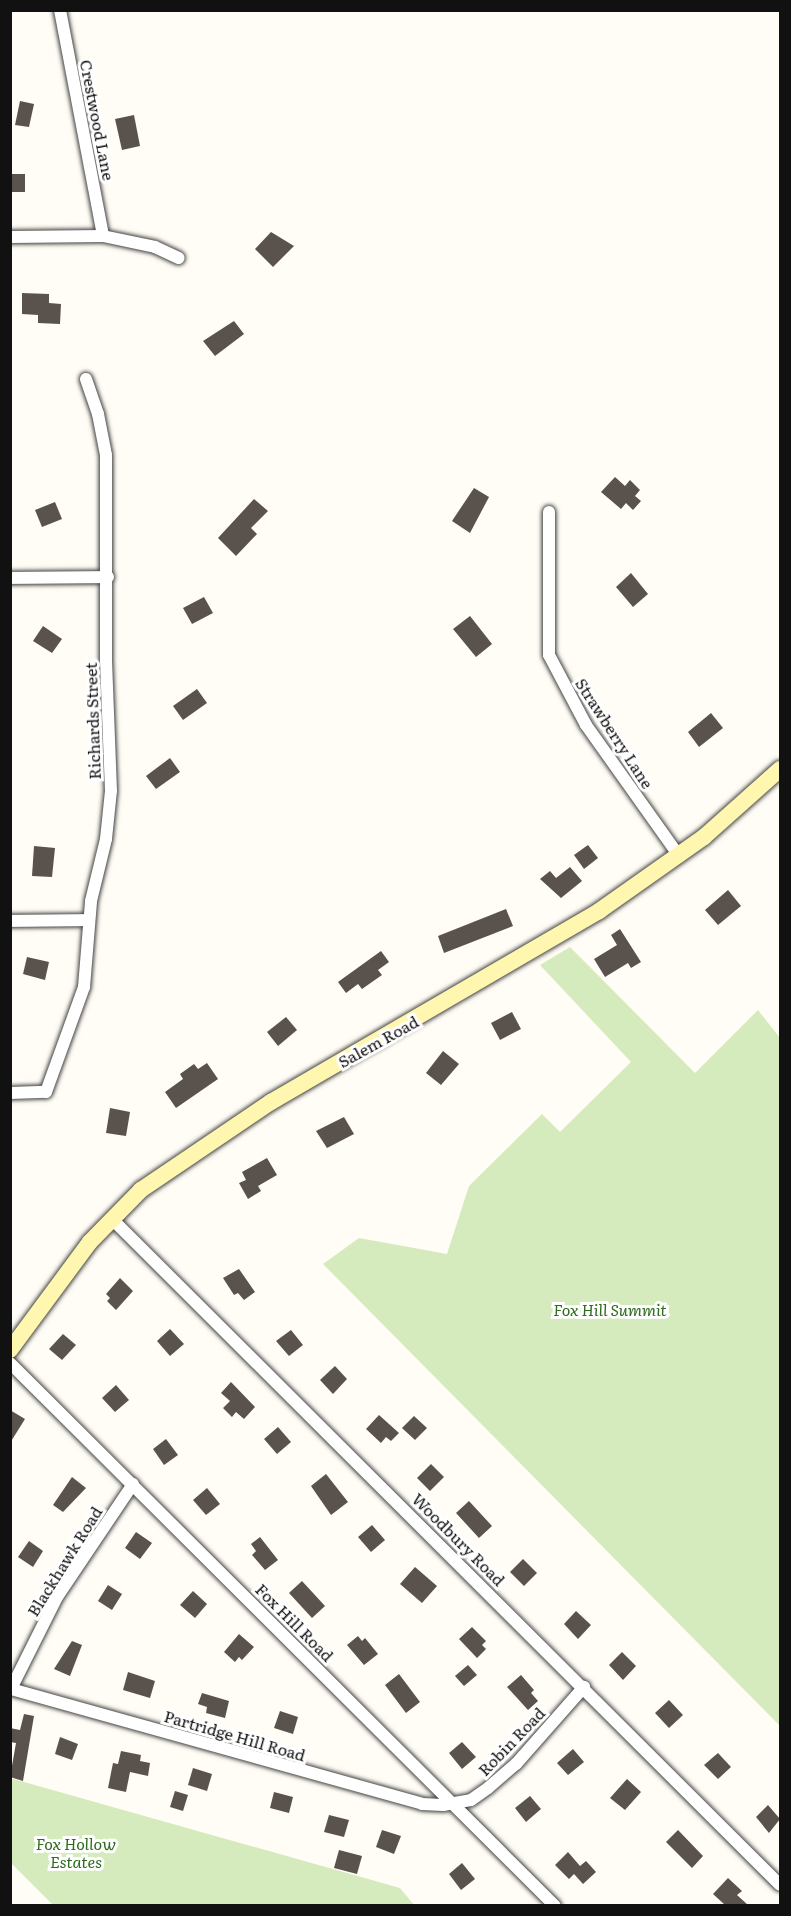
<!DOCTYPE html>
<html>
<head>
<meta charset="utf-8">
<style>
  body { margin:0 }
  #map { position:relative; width:791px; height:1916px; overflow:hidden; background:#fffdf5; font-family:Literata,serif }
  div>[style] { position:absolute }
  .green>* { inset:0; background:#d5ebbd }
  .building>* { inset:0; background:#5a524d }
  .roads { filter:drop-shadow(0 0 2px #444) drop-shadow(0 0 2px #444) }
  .minor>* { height:12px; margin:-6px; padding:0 6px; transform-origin:6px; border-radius:6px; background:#fff }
  .secondary>* { height:16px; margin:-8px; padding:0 8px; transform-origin:8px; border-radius:8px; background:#fff6b0 }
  span { translate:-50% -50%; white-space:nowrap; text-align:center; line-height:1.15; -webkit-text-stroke:6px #fff; paint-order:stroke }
  .street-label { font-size:16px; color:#111 }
  .park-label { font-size:16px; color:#2f6b1f; font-style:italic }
  .frame { position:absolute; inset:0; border:12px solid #111; pointer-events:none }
</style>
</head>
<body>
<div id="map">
  <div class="green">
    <i style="clip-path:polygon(570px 947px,695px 1073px,758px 1010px,780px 1038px,780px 1726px,323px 1264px,359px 1238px,447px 1254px,469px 1186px,542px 1114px,560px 1132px,631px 1062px,540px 965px)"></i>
    <i style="clip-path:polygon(10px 1778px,400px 1888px,414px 1905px,53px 1905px,11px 1863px)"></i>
  </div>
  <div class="building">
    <i style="clip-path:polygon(20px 101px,34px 104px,29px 127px,15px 125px)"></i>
    <i style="clip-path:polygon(134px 115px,140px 146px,122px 150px,115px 119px)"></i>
    <i style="clip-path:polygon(10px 174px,25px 174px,25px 192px,10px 192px)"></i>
    <i style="clip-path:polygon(271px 232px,294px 246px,273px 267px,255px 249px)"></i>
    <i style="clip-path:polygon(22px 293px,49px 294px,49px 303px,61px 304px,60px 324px,38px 323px,38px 315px,22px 314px)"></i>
    <i style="clip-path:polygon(234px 321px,244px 334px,215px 356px,203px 341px)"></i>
    <i style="clip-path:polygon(615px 477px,625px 486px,630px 480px,640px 490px,635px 496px,641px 501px,633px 510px,626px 503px,621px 509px,601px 492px)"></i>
    <i style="clip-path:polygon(474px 488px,489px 497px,470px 533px,452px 521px)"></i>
    <i style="clip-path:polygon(254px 499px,268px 511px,251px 528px,257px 534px,236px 556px,218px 538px)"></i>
    <i style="clip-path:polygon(55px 502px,62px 519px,42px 527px,35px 510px)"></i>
    <i style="clip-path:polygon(631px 573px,648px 594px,633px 607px,616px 587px)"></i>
    <i style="clip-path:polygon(204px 597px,213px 613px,192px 624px,183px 608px)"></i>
    <i style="clip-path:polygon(470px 616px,492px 644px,476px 657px,453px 629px)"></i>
    <i style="clip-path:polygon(43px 626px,62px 639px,52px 653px,33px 641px)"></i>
    <i style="clip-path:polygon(197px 689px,207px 703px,183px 720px,173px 706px)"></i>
    <i style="clip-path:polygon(711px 713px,723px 728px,699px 747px,688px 732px)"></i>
    <i style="clip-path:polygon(170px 758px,180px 772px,156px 789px,146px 776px)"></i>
    <i style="clip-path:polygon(588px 845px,598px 858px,584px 869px,574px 855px)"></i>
    <i style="clip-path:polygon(34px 846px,55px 848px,52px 877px,32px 876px)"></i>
    <i style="clip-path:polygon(570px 867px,582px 881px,561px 898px,540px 879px,550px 871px,556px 878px)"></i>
    <i style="clip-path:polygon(728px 890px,741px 906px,718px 925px,705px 910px)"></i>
    <i style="clip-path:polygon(506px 909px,513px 926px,444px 953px,438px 936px)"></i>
    <i style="clip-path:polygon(620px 929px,641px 962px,631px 968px,628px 963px,605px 977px,594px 959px,617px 945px,611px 935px)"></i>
    <i style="clip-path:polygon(381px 951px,389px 962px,378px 970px,382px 975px,362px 989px,358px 984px,346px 993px,338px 982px)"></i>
    <i style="clip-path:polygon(27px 957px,49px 962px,45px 980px,23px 974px)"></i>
    <i style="clip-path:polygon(512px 1012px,521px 1029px,500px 1040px,491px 1023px)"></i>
    <i style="clip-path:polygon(286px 1017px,297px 1030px,278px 1046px,267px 1032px)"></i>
    <i style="clip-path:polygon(443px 1051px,459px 1064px,441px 1085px,426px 1073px)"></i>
    <i style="clip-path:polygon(207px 1063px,218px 1079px,176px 1108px,165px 1092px,183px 1079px,180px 1074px,194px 1064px,198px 1069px)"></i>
    <i style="clip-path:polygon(110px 1108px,130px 1112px,126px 1136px,106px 1133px)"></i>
    <i style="clip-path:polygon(344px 1117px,354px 1134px,327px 1148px,316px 1131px)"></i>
    <i style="clip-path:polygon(267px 1158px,277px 1175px,258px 1186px,261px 1191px,248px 1199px,239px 1183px,246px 1180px,242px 1172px)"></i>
    <i style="clip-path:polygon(239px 1269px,255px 1292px,244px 1300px,238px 1293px,234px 1295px,223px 1278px)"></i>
    <i style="clip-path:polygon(120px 1278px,133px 1291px,116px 1310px,107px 1301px,110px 1298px,106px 1294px)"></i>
    <i style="clip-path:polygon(170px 1329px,184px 1344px,170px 1356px,157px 1341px)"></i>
    <i style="clip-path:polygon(291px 1330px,303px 1345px,289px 1356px,276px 1341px)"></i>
    <i style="clip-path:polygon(63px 1334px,76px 1345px,62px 1360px,49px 1349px)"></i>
    <i style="clip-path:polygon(335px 1366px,347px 1379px,333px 1394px,320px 1380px)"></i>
    <i style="clip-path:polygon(231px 1382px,255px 1407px,244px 1419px,236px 1412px,232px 1417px,223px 1408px,230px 1401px,221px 1393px)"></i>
    <i style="clip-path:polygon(116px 1385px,129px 1400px,115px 1412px,102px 1398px)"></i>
    <i style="clip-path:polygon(10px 1410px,25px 1419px,10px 1443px)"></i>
    <i style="clip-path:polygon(379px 1415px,399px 1433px,391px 1441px,386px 1437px,381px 1443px,366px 1429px)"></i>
    <i style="clip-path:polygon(414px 1416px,427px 1428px,415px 1440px,402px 1428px)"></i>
    <i style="clip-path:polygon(278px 1427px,291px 1442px,277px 1454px,264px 1439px)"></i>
    <i style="clip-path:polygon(166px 1439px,178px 1455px,164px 1465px,153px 1449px)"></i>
    <i style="clip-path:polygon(431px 1464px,444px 1477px,430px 1491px,417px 1478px)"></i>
    <i style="clip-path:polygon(326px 1474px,348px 1502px,331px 1515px,311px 1486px)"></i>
    <i style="clip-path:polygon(72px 1477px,86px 1488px,63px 1512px,53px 1505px)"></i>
    <i style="clip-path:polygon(207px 1488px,220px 1504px,206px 1515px,193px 1500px)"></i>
    <i style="clip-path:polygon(469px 1501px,492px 1526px,479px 1538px,456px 1513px)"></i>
    <i style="clip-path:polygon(372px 1525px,385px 1540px,371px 1552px,358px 1537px)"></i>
    <i style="clip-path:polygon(136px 1532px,152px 1543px,140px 1559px,125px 1548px)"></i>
    <i style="clip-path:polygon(260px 1537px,278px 1560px,265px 1570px,252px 1555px,256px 1551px,251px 1544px)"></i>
    <i style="clip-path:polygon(29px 1541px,43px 1551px,33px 1567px,18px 1557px)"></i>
    <i style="clip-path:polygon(523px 1559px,537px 1573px,524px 1586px,510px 1572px)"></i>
    <i style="clip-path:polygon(415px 1567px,437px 1586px,422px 1603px,400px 1584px)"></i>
    <i style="clip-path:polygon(302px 1581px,325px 1606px,312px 1618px,289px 1593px)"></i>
    <i style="clip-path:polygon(108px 1585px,122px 1594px,112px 1610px,98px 1601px)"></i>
    <i style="clip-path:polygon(193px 1591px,207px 1604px,195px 1618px,180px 1605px)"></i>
    <i style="clip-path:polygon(576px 1611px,591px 1625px,578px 1639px,564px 1624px)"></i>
    <i style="clip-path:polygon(472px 1627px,486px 1641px,482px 1645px,486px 1649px,477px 1658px,459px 1639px)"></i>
    <i style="clip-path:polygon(239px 1634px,254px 1647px,242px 1660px,239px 1657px,235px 1662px,224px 1652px)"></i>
    <i style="clip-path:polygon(358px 1636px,362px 1641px,365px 1638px,378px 1654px,364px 1665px,347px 1645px)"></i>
    <i style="clip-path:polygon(72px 1641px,82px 1645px,70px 1676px,54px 1669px)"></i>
    <i style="clip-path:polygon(622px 1652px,636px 1666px,623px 1680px,609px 1665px)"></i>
    <i style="clip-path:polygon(468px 1665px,477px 1675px,464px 1686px,455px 1676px)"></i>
    <i style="clip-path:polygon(128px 1672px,155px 1681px,150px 1698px,123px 1690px)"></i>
    <i style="clip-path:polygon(399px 1674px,420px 1702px,406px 1713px,385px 1685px)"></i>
    <i style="clip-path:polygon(521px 1675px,534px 1690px,531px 1693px,538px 1701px,528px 1710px,507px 1687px)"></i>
    <i style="clip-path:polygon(202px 1693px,229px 1701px,225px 1718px,206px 1713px,207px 1707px,198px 1704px)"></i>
    <i style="clip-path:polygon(669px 1700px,683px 1715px,669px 1728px,655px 1713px)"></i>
    <i style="clip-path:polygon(280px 1711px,298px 1717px,293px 1734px,274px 1728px)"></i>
    <i style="clip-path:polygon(24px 1714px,34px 1716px,23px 1781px,10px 1777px,16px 1743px,10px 1742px,10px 1728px,20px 1730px)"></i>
    <i style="clip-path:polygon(60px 1737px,78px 1744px,72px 1760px,55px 1754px)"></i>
    <i style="clip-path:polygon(462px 1742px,476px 1757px,462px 1769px,449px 1753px)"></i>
    <i style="clip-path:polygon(573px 1749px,584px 1762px,568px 1775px,557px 1763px)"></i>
    <i style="clip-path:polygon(121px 1751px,141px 1755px,140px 1761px,150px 1763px,148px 1776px,130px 1772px,126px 1792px,108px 1788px,113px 1763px,118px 1764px)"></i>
    <i style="clip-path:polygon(718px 1753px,731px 1767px,718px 1779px,704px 1765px)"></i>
    <i style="clip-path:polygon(193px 1768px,212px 1774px,207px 1791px,188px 1785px)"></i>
    <i style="clip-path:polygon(627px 1779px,641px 1792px,625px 1810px,610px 1798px)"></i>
    <i style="clip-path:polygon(175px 1791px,188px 1795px,183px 1811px,170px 1807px)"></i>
    <i style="clip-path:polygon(274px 1792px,293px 1797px,289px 1813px,270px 1808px)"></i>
    <i style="clip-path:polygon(530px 1796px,541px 1809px,526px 1822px,515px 1808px)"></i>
    <i style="clip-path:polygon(768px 1805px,780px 1819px,769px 1833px,756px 1817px)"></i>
    <i style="clip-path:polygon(329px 1815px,349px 1820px,344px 1837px,324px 1832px)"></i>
    <i style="clip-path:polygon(382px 1830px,401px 1836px,394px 1854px,376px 1847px)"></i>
    <i style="clip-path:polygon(678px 1830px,703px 1856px,692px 1868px,666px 1842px)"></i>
    <i style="clip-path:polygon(339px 1850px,362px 1856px,357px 1874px,334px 1868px)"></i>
    <i style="clip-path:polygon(568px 1852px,580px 1866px,586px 1861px,596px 1872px,583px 1884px,574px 1874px,569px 1879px,555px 1865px)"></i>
    <i style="clip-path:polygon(462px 1863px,475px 1879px,461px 1890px,449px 1874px)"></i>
    <i style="clip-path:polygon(728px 1878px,742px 1891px,737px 1895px,748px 1905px,725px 1905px,713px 1894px)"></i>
  </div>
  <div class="roads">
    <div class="minor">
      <i style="left:60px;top:10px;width:230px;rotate:79.2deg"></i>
      <i style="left:10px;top:237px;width:93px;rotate:-0.6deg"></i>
      <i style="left:103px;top:236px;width:53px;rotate:11.9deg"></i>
      <i style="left:155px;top:247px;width:26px;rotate:25deg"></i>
      <i style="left:549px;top:512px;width:143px;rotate:90deg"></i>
      <i style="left:549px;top:655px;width:79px;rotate:62.1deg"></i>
      <i style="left:586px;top:725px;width:161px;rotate:54.6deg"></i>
      <i style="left:10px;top:578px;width:98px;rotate:-0.6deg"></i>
      <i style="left:10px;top:921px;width:79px;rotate:-0.7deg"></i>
      <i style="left:10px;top:1093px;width:36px;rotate:-2deg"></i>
      <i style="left:46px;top:1092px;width:112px;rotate:-70.1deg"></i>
      <i style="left:84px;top:987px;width:86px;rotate:-85.3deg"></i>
      <i style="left:91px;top:901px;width:64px;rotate:-76.4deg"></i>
      <i style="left:106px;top:839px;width:48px;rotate:-84.1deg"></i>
      <i style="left:111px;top:791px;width:131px;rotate:-92.2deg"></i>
      <i style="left:106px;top:660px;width:205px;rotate:-90deg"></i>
      <i style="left:106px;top:455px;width:42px;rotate:-101deg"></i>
      <i style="left:98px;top:414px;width:37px;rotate:-109deg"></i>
      <i style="left:112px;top:1219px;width:943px;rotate:44.91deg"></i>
      <i style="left:10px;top:1363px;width:769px;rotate:44.89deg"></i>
      <i style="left:133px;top:1484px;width:136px;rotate:123.9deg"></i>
      <i style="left:57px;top:1597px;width:103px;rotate:116.6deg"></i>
      <i style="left:11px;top:1689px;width:427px;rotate:15.6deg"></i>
      <i style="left:422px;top:1804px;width:21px;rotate:3deg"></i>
      <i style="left:443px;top:1805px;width:28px;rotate:-10deg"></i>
      <i style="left:471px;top:1800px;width:21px;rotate:-35deg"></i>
      <i style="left:488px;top:1788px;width:37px;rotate:-41deg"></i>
      <i style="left:516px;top:1764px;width:103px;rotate:-48.6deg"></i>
    </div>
    <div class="secondary">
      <i style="left:10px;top:1350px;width:134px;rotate:-53.5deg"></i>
      <i style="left:90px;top:1242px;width:73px;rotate:-45.6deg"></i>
      <i style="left:141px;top:1190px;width:157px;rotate:-34.1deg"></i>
      <i style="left:271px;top:1102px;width:380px;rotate:-30.2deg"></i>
      <i style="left:599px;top:911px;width:128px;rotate:-35.2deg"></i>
      <i style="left:704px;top:837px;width:102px;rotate:-41.8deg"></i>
    </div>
  </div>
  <div class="street-label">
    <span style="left:98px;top:120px;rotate:79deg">Crestwood Lane</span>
    <span style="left:92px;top:721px;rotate:-92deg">Richards Street</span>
    <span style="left:615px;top:733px;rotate:57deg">Strawberry Lane</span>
    <span style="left:378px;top:1041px;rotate:-29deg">Salem Road</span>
    <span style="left:459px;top:1539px;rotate:45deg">Woodbury Road</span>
    <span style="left:64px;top:1561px;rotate:-58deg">Blackhawk Road</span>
    <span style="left:295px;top:1622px;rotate:45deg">Fox Hill Road</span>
    <span style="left:235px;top:1735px;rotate:16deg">Partridge Hill Road</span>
    <span style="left:511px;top:1741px;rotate:-46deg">Robin Road</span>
  </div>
  <div class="park-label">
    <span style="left:610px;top:1309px">Fox Hill Summit</span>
    <span style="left:76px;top:1852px">Fox Hollow<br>Estates</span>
  </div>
  <div class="frame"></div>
</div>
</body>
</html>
